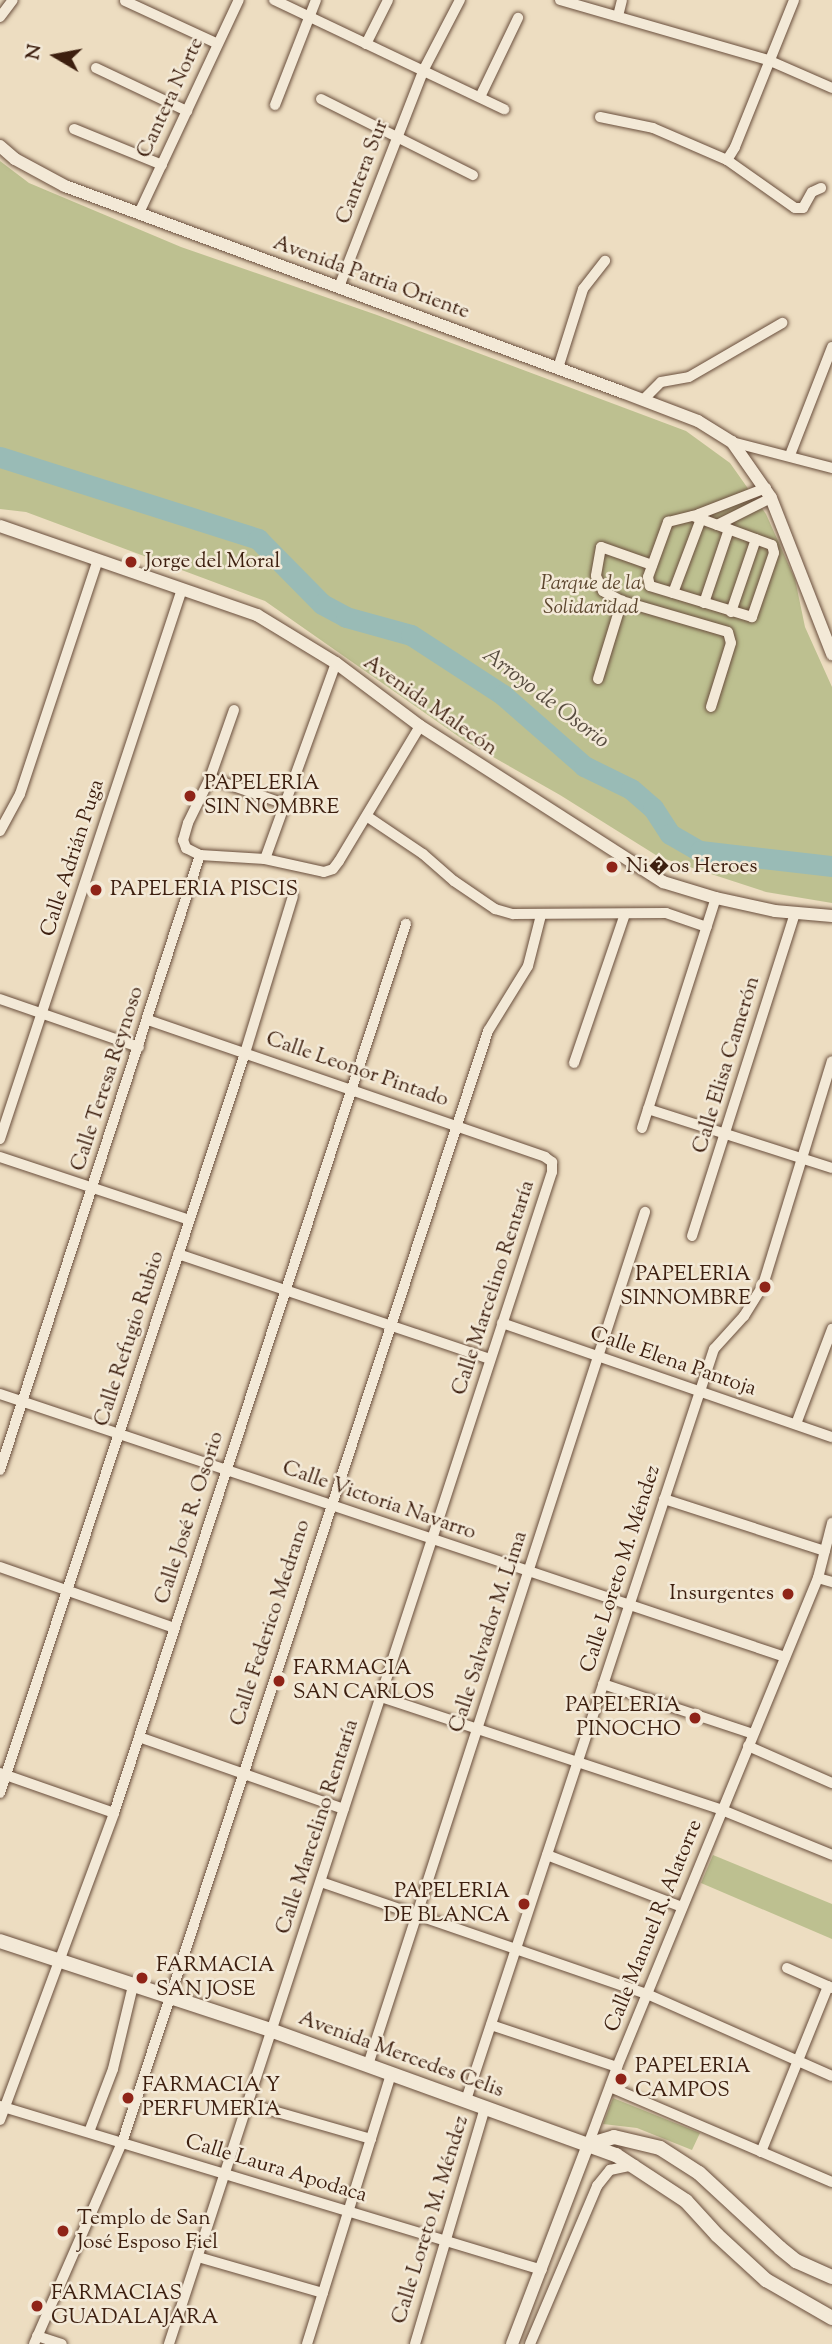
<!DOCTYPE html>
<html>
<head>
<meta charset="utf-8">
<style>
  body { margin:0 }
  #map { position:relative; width:832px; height:2344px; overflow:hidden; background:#edddc1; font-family:"Sorts Mill Goudy",serif }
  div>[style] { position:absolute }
  .green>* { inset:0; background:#bdc090 }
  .river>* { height:21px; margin:-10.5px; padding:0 10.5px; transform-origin:10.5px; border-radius:10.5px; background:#99bbb6 }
  .roads { filter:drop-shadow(0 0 2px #694e3c) drop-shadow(0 0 2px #694e3c) }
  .minor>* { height:10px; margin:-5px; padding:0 5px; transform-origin:5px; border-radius:5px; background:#f3e9d7 }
  .tertiary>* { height:12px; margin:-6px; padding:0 6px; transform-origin:6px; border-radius:6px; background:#f3e9d7 }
  .secondary>* { height:14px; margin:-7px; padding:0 7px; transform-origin:7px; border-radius:7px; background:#f3e9d7 }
  .dots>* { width:19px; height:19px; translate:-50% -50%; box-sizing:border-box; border:4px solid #f3e9d7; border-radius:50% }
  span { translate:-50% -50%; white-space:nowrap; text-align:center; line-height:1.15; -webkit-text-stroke:5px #f3e9d7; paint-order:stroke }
  .street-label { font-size:21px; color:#3d1f0f }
  .poi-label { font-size:21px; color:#3d1f0f }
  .left { translate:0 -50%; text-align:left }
  .right { translate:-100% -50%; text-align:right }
  .park-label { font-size:21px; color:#5d472f; font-style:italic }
  .water-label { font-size:23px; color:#594e41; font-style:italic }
  .north { position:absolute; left:21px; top:21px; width:70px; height:70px; -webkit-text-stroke:5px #f3e9d7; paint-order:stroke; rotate:280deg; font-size:19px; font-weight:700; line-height:28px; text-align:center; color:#3d1f0f }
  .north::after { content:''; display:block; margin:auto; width:24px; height:32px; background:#3d1f0f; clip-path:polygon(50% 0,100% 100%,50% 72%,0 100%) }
</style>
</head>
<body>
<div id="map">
  <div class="green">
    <i style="clip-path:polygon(0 161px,29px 183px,181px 247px,377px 315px,686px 431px,730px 463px,766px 514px,795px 579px,805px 627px,832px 687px,832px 903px,766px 892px,659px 857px,560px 795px,465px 741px,265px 601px,26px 512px,0 509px)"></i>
    <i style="clip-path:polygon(713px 1855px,832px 1904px,832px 1939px,701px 1883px)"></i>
    <i style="clip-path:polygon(613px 2098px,700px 2133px,692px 2150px,637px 2128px,603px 2124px)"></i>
  </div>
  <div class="river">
    <i style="left:0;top:457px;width:271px;rotate:17.6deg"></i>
    <i style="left:258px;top:539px;width:91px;rotate:45.4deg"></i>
    <i style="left:322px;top:604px;width:27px;rotate:28deg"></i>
    <i style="left:346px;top:617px;width:67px;rotate:15.5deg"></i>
    <i style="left:411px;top:635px;width:110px;rotate:33.1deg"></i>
    <i style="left:503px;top:695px;width:108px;rotate:41.2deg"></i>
    <i style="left:584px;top:766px;width:52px;rotate:26.1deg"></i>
    <i style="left:631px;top:789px;width:29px;rotate:41deg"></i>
    <i style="left:653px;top:808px;width:31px;rotate:57deg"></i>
    <i style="left:670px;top:834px;width:34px;rotate:30deg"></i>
    <i style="left:700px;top:851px;width:133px;rotate:6.5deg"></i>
  </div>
  <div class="roads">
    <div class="minor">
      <i style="left:274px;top:0;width:255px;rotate:25.4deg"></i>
      <i style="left:560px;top:0;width:216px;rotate:16.1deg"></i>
      <i style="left:768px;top:60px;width:70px;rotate:23.6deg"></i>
      <i style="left:125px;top:1px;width:102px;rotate:24.8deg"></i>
      <i style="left:618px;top:16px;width:16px;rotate:-76deg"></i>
      <i style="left:0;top:17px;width:21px;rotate:-53deg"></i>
      <i style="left:366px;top:44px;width:49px;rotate:-63.4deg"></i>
      <i style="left:96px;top:68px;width:101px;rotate:25.3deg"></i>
      <i style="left:480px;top:97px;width:88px;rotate:-64.3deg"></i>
      <i style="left:321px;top:99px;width:170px;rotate:26.6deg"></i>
      <i style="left:275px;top:105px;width:113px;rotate:-68.7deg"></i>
      <i style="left:600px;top:117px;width:54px;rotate:11.7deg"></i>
      <i style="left:653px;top:128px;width:81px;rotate:23.4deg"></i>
      <i style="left:727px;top:160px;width:83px;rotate:35.2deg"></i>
      <i style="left:795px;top:208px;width:8px"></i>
      <i style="left:803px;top:208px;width:18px;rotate:-61deg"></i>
      <i style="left:812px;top:192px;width:10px;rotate:-24deg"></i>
      <i style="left:74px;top:129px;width:95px;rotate:22.2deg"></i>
      <i style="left:727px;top:160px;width:15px;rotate:-58deg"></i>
      <i style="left:735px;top:147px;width:158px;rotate:-68.1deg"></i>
      <i style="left:139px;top:213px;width:235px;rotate:-64.9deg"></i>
      <i style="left:339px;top:287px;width:232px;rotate:-68.7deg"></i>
      <i style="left:423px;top:71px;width:80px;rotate:-62.5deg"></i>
      <i style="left:558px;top:368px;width:83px;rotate:-72.4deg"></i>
      <i style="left:583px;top:289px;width:36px;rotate:-52deg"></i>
      <i style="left:643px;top:400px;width:25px;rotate:-45deg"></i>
      <i style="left:661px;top:382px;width:28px;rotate:-10deg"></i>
      <i style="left:689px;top:377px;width:108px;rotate:-30.1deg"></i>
      <i style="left:732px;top:442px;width:103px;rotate:14.6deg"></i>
      <i style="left:790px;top:455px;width:116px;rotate:-68.7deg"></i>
      <i style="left:693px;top:516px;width:84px;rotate:20.2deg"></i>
      <i style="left:772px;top:545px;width:8px;rotate:76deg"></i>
      <i style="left:774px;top:553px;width:68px;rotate:109deg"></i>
      <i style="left:752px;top:617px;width:107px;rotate:-163.1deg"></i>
      <i style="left:650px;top:586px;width:9px;rotate:-103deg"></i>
      <i style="left:648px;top:577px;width:59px;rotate:-70deg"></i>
      <i style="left:668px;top:522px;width:32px;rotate:-14deg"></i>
      <i style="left:699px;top:514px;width:72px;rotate:-21.2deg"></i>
      <i style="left:717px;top:525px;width:60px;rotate:-26.6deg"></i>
      <i style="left:652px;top:565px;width:54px;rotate:-160.6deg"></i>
      <i style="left:601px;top:547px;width:29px;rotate:100deg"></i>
      <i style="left:596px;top:576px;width:17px;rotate:65deg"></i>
      <i style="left:603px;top:591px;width:21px;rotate:28deg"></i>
      <i style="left:622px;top:601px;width:110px;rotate:16.3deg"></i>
      <i style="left:728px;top:632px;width:11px;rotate:75deg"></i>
      <i style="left:731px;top:643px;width:67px;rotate:107.4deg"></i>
      <i style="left:673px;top:593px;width:79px;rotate:-69.3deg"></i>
      <i style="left:704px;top:603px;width:78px;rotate:-71.3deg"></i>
      <i style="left:731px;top:612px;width:77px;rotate:-71.1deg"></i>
      <i style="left:598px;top:679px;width:82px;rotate:-72.9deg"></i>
      <i style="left:234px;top:710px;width:72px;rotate:109.4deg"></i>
      <i style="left:210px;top:778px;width:50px;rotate:116.1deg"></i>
      <i style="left:188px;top:823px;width:18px;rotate:106deg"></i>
      <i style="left:183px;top:840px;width:9px;rotate:69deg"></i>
      <i style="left:186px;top:848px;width:16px;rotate:27deg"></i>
      <i style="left:200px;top:855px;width:65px;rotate:3.5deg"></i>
      <i style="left:265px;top:859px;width:60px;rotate:12.4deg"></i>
      <i style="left:324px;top:872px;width:9px;rotate:-18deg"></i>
      <i style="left:333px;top:869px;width:10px;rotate:-53deg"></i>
      <i style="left:339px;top:861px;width:157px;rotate:-59deg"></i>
      <i style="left:210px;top:778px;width:79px;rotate:19.1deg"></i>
      <i style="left:368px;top:817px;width:66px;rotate:33.9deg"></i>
      <i style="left:423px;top:854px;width:41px;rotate:41.1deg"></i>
      <i style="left:454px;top:881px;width:50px;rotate:34.3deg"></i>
      <i style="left:495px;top:909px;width:19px;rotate:16deg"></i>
      <i style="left:513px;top:914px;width:153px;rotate:-0.4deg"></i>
      <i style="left:666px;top:913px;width:43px;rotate:18.9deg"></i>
      <i style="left:0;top:831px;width:42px;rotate:-61.6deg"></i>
      <i style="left:20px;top:794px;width:247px;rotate:-71.6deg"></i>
      <i style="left:265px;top:859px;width:208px;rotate:-70.1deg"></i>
      <i style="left:0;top:999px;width:147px;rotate:19.1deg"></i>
      <i style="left:148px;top:1020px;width:420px;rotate:19deg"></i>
      <i style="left:545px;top:1157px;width:9px;rotate:36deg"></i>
      <i style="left:552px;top:1162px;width:10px;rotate:90deg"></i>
      <i style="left:552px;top:1172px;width:1233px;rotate:108.1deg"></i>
      <i style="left:574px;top:1063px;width:157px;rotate:-71.1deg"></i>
      <i style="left:648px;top:1109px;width:193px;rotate:17.8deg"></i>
      <i style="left:642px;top:1128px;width:242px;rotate:-72.2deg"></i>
      <i style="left:0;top:1139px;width:579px;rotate:-71.69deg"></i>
      <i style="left:0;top:1157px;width:199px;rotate:18.4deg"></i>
      <i style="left:692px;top:1236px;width:339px;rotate:-72.3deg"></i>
      <i style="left:178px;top:1254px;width:329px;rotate:18.6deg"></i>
      <i style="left:502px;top:1323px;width:349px;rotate:19.1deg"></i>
      <i style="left:0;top:1394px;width:828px;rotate:18.52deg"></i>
      <i style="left:796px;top:1424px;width:102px;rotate:-69.2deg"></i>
      <i style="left:0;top:1470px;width:647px;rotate:-71.99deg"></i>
      <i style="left:664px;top:1499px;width:169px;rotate:17.9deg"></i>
      <i style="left:0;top:1567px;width:184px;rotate:19.3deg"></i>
      <i style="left:818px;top:1578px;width:15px;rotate:16deg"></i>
      <i style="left:603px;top:1684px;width:158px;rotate:18.4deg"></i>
      <i style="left:381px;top:1697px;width:359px;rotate:18.3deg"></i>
      <i style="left:722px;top:1810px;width:119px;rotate:22.2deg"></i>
      <i style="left:139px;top:1737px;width:217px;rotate:19.4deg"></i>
      <i style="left:748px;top:1746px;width:92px;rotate:23.8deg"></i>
      <i style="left:0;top:1773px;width:121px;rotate:19.3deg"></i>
      <i style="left:0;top:1793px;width:780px;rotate:-71.68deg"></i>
      <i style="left:245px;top:1053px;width:164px;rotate:-73deg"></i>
      <i style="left:547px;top:1855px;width:145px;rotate:21.1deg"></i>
      <i style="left:321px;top:1882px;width:345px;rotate:19deg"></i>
      <i style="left:647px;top:1994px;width:202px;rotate:23.9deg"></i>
      <i style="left:787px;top:1968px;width:49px;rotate:24deg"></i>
      <i style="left:491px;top:2025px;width:133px;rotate:18.4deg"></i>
      <i style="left:368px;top:2065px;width:897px;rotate:-72.01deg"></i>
      <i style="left:610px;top:2087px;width:241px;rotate:23.2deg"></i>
      <i style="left:466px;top:2100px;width:791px;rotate:-71.73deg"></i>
      <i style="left:714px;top:1349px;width:45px;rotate:-47.7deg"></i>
      <i style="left:744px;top:1316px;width:36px;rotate:-58deg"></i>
      <i style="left:763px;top:1285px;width:234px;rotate:-72.9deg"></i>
      <i style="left:249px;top:2104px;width:127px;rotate:16deg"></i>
      <i style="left:0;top:2106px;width:566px;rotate:16.83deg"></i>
      <i style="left:0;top:2120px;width:327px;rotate:-69.6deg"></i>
      <i style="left:114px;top:1813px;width:936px;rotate:-71.82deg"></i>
      <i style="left:89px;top:2132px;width:67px;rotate:-69.1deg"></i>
      <i style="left:113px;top:2069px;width:85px;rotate:-76.5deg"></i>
      <i style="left:588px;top:2145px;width:83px;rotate:-69.6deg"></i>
      <i style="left:617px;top:2067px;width:529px;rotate:-67.66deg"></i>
      <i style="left:818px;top:1578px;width:57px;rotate:-75.7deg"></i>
      <i style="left:761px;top:2152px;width:179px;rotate:-68deg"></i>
      <i style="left:198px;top:2257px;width:130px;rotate:16.1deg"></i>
      <i style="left:37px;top:2336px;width:26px;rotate:18deg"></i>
      <i style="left:34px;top:2344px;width:219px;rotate:-66.4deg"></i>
      <i style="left:122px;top:2143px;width:1171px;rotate:-71.78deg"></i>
      <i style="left:488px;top:1031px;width:76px;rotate:-58.4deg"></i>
      <i style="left:528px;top:966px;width:53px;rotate:-75.7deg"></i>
      <i style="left:307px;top:2344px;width:283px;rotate:-72.7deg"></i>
      <i style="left:415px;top:2344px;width:247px;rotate:-73.5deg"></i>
      <i style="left:530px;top:2344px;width:172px;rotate:-67deg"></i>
      <i style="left:597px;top:2186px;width:21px;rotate:-51deg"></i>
      <i style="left:610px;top:2170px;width:25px;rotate:-12deg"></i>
    </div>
    <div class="tertiary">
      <i style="left:0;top:146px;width:20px;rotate:41deg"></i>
      <i style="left:15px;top:159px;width:57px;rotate:28.4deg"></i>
      <i style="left:65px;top:186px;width:594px;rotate:20.3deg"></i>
      <i style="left:622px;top:392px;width:81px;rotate:20.9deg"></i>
      <i style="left:698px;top:421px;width:40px;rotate:32deg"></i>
      <i style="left:732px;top:442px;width:68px;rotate:55.1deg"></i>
      <i style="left:771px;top:498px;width:168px;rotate:68.6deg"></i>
      <i style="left:0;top:526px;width:272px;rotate:19.1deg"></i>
      <i style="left:257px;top:615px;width:92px;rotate:31.3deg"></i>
      <i style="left:336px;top:663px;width:105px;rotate:36.9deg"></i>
      <i style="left:420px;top:726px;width:289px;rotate:32.7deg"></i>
      <i style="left:663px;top:882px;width:55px;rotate:16.8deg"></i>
      <i style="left:716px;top:898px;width:60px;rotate:12.4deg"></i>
      <i style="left:775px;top:911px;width:57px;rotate:5deg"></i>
      <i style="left:512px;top:2344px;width:213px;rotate:-69.1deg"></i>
    </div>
    <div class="secondary">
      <i style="left:0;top:1941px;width:287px;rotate:18.2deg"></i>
      <i style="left:273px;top:2031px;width:365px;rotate:19.9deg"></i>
      <i style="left:616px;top:2155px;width:84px;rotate:33.3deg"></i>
      <i style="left:686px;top:2201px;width:46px;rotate:47.6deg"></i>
      <i style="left:717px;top:2235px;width:67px;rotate:42.6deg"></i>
      <i style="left:766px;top:2280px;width:76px;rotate:29.9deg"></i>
      <i style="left:588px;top:2145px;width:27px;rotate:-17deg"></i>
      <i style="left:614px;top:2137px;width:47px;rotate:13.4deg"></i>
      <i style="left:660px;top:2148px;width:46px;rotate:32.7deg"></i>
      <i style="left:699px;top:2173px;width:110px;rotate:42.8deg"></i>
      <i style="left:780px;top:2248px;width:21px;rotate:39deg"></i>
      <i style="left:796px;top:2261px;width:39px;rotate:24deg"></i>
    </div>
  </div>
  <div class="dots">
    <i style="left:131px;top:562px;background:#8f2418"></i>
    <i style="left:190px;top:796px;background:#8f2418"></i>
    <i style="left:612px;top:867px;background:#8f2418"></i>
    <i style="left:96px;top:890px;background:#8f2418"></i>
    <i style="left:765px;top:1287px;background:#8f2418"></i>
    <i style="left:788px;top:1594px;background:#8f2418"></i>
    <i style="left:279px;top:1681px;background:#8f2418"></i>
    <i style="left:695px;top:1718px;background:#8f2418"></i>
    <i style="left:524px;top:1904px;background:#8f2418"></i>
    <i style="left:142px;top:1978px;background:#8f2418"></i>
    <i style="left:621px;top:2079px;background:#8f2418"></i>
    <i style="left:128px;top:2098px;background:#8f2418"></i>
    <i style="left:63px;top:2231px;background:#8f2418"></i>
    <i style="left:37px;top:2306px;background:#8f2418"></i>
  </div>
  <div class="street-label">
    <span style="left:171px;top:98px;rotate:-65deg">Cantera Norte</span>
    <span style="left:363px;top:172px;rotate:-69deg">Cantera Sur</span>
    <span style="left:371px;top:278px;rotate:20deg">Avenida Patria Oriente</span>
    <span style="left:430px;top:706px;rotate:35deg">Avenida Malecón</span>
    <span style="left:73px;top:858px;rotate:-72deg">Calle Adrián Puga</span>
    <span style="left:727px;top:1065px;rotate:-73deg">Calle Elisa Camerón</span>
    <span style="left:357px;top:1070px;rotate:19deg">Calle Leonor Pintado</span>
    <span style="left:108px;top:1079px;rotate:-72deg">Calle Teresa Reynoso</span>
    <span style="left:494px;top:1288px;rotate:-72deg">Calle Marcelino Rentaría</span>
    <span style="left:130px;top:1339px;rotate:-72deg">Calle Refugio Rubio</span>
    <span style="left:673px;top:1362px;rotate:19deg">Calle Elena Pantoja</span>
    <span style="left:379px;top:1501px;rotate:19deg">Calle Victoria Navarro</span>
    <span style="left:190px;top:1518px;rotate:-72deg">Calle José R. Osorio</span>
    <span style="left:621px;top:1569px;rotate:-72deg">Calle Loreto M. Méndez</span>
    <span style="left:271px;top:1623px;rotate:-72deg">Calle Federico Medrano</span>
    <span style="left:489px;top:1632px;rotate:-72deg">Calle Salvador M. Lima</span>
    <span style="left:318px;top:1827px;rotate:-72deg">Calle Marcelino Rentaría</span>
    <span style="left:654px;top:1926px;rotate:-68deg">Calle Manuel R. Alatorre</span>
    <span style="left:401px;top:2055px;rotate:20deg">Avenida Mercedes Celis</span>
    <span style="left:276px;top:2169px;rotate:17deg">Calle Laura Apodaca</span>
    <span style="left:431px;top:2220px;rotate:-73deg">Calle Loreto M. Méndez</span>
  </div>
  <div class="poi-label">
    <span class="left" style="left:145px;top:562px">Jorge del Moral</span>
    <span class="left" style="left:204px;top:796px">PAPELERIA<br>SIN NOMBRE</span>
    <span class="left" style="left:626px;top:867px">Ni�os Heroes</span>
    <span class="left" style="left:110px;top:890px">PAPELERIA PISCIS</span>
    <span class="right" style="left:751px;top:1287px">PAPELERIA<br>SINNOMBRE</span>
    <span class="right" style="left:774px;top:1594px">Insurgentes</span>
    <span class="left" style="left:293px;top:1681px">FARMACIA<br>SAN CARLOS</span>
    <span class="right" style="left:681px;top:1718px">PAPELERIA<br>PINOCHO</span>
    <span class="right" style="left:510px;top:1904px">PAPELERIA<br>DE BLANCA</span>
    <span class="left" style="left:156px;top:1978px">FARMACIA<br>SAN JOSE</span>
    <span class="left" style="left:635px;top:2079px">PAPELERIA<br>CAMPOS</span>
    <span class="left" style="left:142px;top:2098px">FARMACIA Y<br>PERFUMERIA</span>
    <span class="left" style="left:77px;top:2231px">Templo de San<br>José Esposo Fiel</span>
    <span class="left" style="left:51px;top:2306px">FARMACIAS<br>GUADALAJARA</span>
  </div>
  <div class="park-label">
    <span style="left:591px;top:596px">Parque de la<br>Solidaridad</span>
  </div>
  <div class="water-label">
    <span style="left:545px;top:699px;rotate:37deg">Arroyo de Osorio</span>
  </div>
  <div class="north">N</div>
</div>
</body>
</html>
